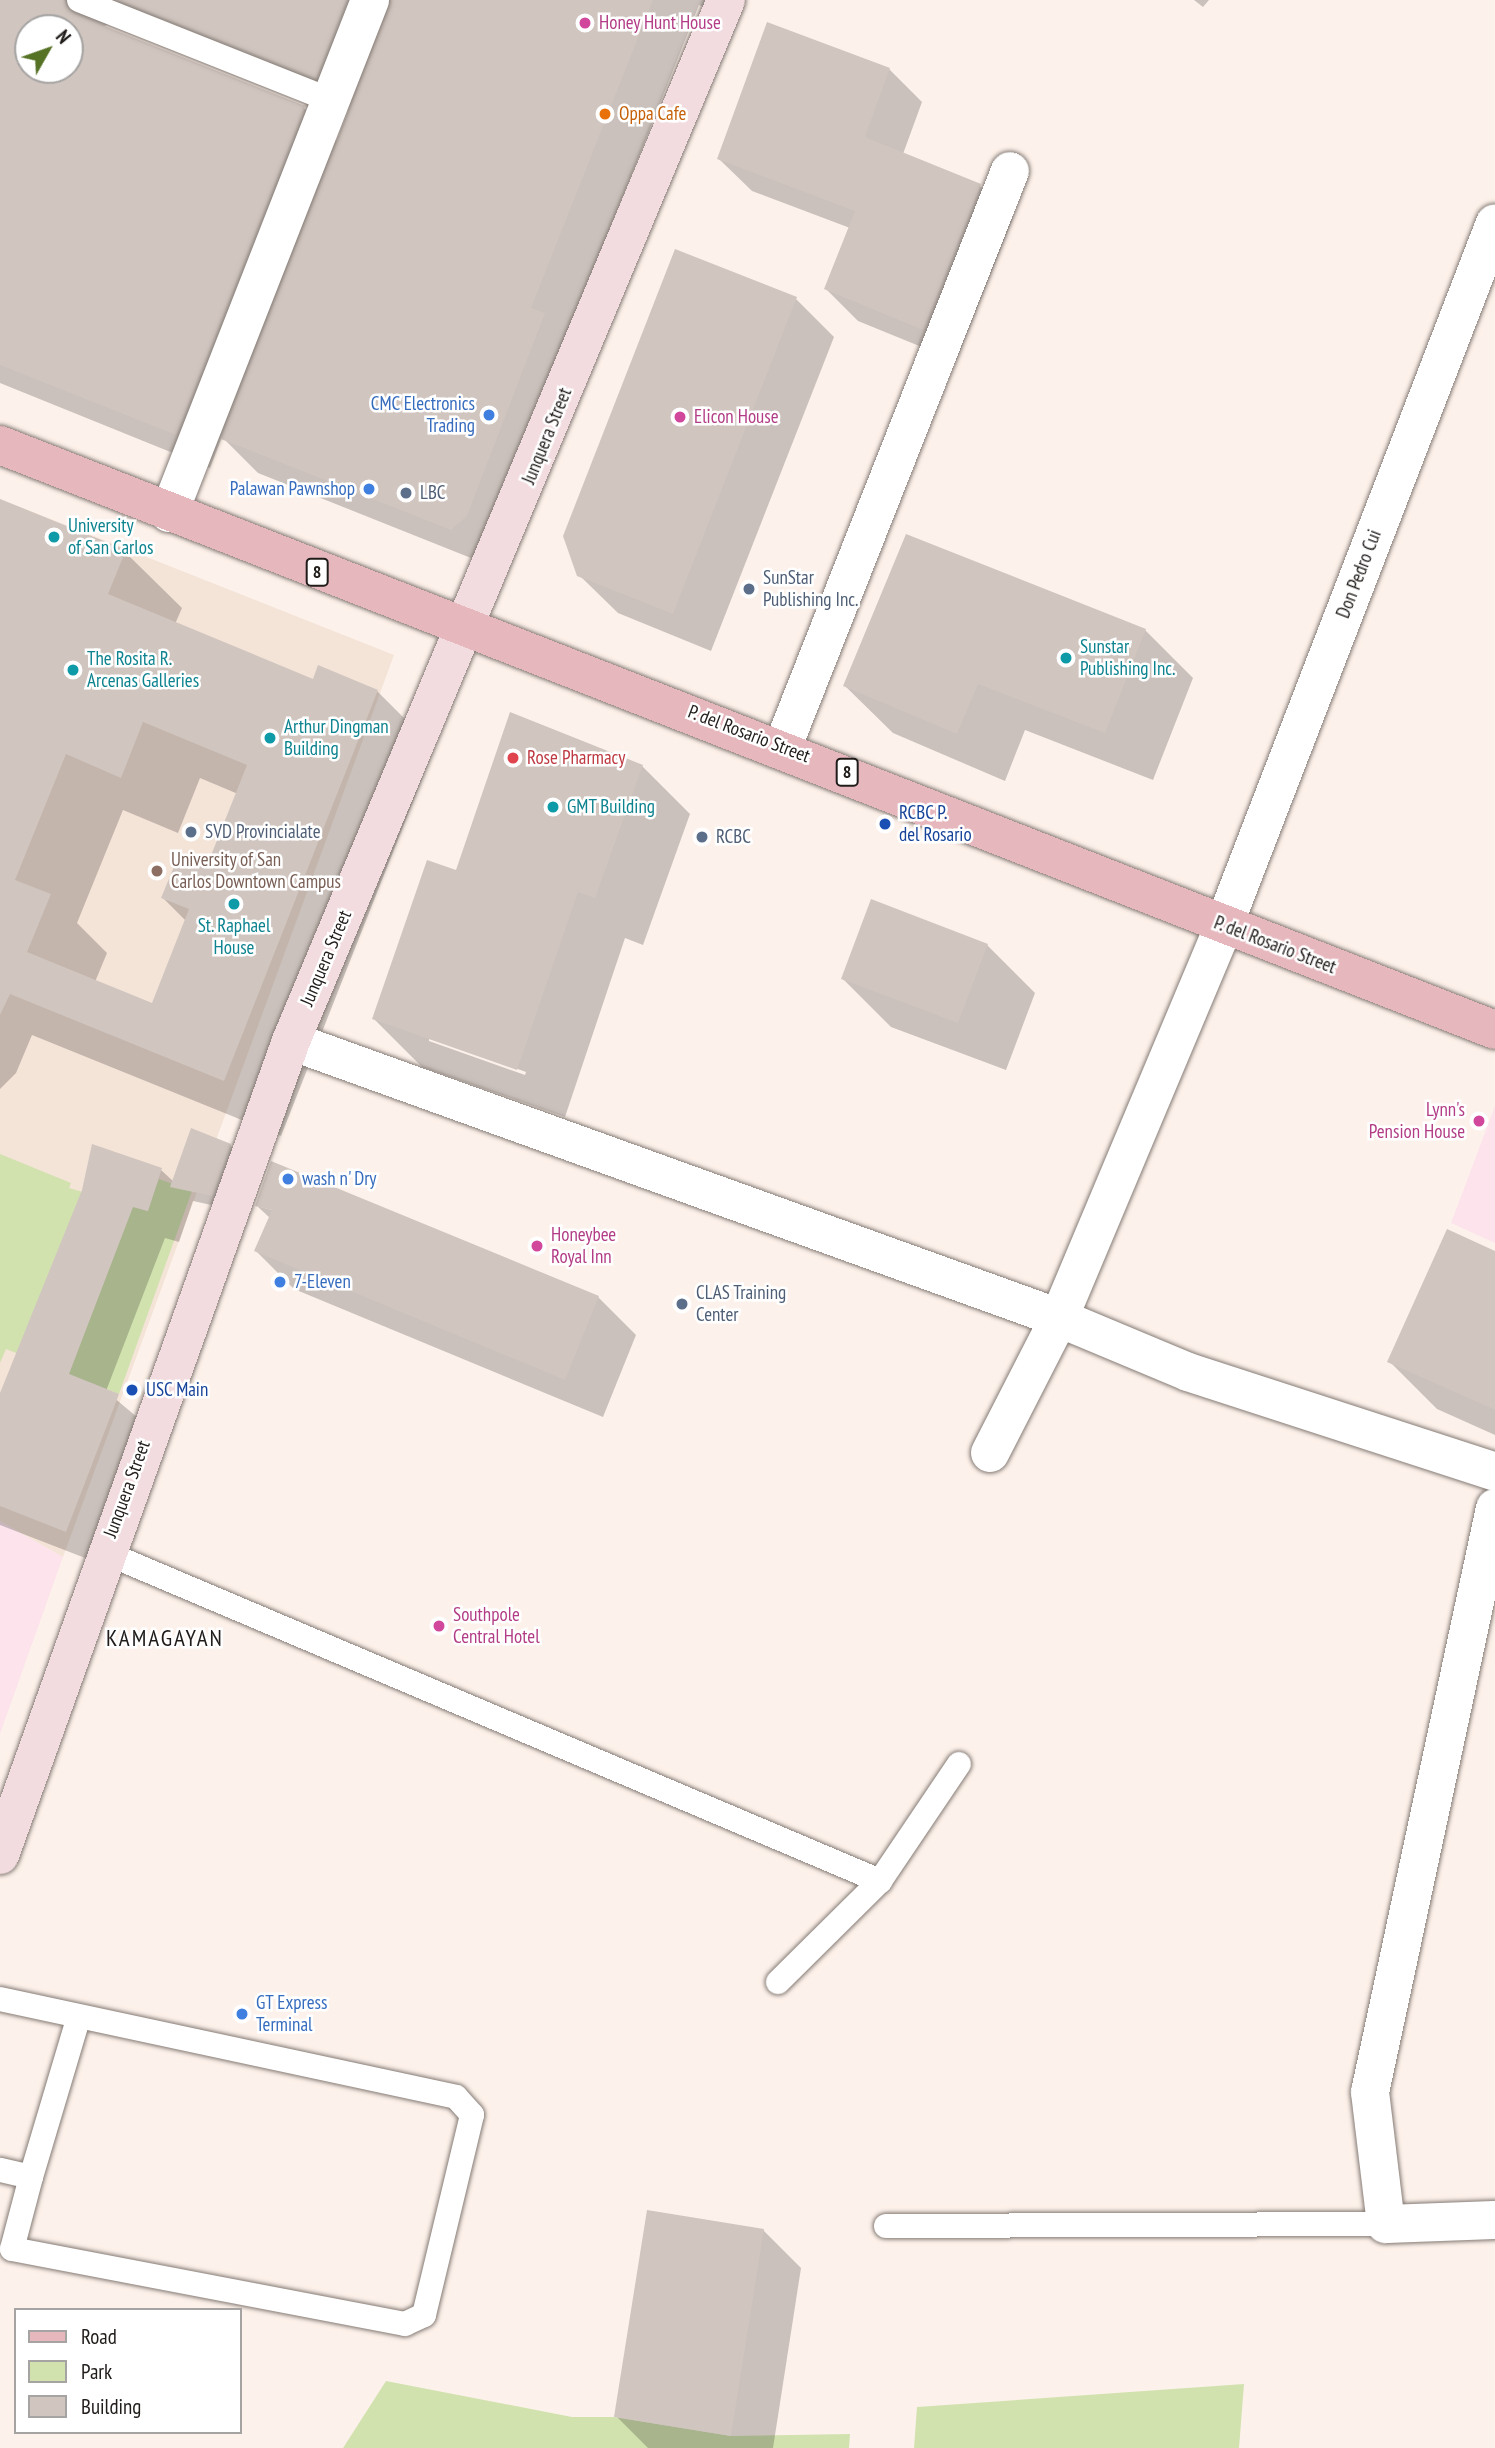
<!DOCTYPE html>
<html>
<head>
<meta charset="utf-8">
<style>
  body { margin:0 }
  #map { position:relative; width:1495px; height:2448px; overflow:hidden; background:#fdf2eb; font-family:"PT Sans Narrow",sans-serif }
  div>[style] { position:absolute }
  .commercial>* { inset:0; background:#fce3ec }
  .built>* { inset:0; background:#f4e3d7 }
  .green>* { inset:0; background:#d1e2af }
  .shadow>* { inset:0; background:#0003 }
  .building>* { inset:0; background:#d0c5bf }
  .roads { filter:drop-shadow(0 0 2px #857b75) drop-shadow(0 0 2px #857b75) }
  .lane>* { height:24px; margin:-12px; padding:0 12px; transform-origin:12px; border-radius:12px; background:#fff }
  .street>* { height:38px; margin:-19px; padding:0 19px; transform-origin:19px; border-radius:19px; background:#fff }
  .secondary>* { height:38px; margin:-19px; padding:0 19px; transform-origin:19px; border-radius:19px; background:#f2dcdf }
  .primary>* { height:38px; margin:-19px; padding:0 19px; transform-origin:19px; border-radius:19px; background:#e6b8be }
  .dots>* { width:19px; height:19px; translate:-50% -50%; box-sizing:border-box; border:4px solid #fff; border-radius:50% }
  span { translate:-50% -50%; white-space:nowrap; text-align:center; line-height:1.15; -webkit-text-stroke:5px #fff; paint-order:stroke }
  .shield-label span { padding:2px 5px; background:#fff; border:2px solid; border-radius:5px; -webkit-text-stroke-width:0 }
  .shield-label { font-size:18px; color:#201c1a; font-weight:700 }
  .hotel-label { font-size:19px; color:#b23c85 }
  .left { translate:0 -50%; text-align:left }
  .right { translate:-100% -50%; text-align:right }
  .food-label { font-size:19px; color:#c56008 }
  .shop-label { font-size:19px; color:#366cbe }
  .street-label { font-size:19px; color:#201c1a }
  .service-label { font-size:19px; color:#4e5e75 }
  .culture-label { font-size:19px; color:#0d838f }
  .health-label { font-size:19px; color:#be3a42 }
  .transit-label { font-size:19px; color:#164399 }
  .education-label { font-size:19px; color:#785e54 }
  .quarter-label { font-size:23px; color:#201c1a; letter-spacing:2px }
  .legend { position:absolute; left:14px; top:2308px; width:228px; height:126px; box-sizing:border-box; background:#fff; border:2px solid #a6a4a3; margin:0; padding:9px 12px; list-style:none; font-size:21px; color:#201c1a }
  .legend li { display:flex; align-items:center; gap:14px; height:35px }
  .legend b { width:35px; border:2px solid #a6a4a3 }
  .north { position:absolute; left:14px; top:14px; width:70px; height:70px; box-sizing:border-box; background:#fff; border:2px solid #a6a4a3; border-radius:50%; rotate:50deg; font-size:19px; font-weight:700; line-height:28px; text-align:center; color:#201c1a }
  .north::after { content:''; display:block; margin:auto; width:24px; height:32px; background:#567225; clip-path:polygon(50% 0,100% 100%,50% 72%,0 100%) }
</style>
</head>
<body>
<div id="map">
  <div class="commercial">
    <i style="clip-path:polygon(1495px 1106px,1495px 1243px,1451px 1223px)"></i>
    <i style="clip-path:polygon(0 1521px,63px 1557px,0 1734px)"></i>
  </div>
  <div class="built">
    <i style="clip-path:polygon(0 499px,394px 655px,63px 1557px,0 1521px)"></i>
  </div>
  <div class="green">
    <i style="clip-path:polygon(0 1154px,71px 1183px,69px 1188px,147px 1211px,159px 1179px,192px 1191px,119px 1394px,6px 1349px,0 1363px)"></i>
    <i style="clip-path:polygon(386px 2381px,572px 2417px,614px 2417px,731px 2436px,850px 2434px,849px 2448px,343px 2448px)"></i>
    <i style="clip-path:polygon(1244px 2384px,1239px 2448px,914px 2448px,917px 2407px)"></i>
  </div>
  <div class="shadow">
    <i style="clip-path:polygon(evenodd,0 0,718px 0,713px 11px,699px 5px,567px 337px,486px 564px,258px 473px,222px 437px,210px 468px,0 383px,0 0,120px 20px,352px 112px,339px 143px,304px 108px,102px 27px,120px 20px,0 0,28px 28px,70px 28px,70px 70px,28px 70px,28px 28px)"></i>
    <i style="clip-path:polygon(1194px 0,1209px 0,1203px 7px)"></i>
    <i style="clip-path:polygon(768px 24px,889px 69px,922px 102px,903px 154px,980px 186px,1013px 218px,956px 361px,858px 321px,826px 289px,850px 228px,752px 191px,719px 159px)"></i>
    <i style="clip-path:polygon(796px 299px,834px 337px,711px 651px,618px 613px,579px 575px)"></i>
    <i style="clip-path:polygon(evenodd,7px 503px,125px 552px,182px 608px,175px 624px,314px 681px,377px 691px,434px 748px,281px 1136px,32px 1035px,16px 1073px,0 1089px,0 519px,7px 503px,200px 778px,238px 794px,206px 870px,163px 898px,186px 921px,153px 1005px,95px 982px,107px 953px,77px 923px,123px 810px,178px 833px,200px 778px)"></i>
    <i style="clip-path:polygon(1145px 630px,1193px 678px,1153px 780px,1025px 730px,1005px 781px,893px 733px,845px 686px)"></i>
    <i style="clip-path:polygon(evenodd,642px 766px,690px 814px,643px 945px,625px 938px,565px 1117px,422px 1067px,374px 1019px,457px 872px,642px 766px,429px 1037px,526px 1072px,525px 1075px,429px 1041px,429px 1037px)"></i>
    <i style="clip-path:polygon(987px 945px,1035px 993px,1006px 1070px,891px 1027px,843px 979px)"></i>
    <i style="clip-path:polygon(230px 1145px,243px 1159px,225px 1208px,193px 1201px,179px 1242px,165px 1238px,106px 1391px,150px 1428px,98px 1563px,0 1525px,0 1401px,84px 1191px,161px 1170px,174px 1182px)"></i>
    <i style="clip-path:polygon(257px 1206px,598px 1297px,636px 1335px,603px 1417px,294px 1289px,256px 1251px,270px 1218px)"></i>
    <i style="clip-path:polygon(1495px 1253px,1495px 1435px,1437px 1409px,1389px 1361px)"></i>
    <i style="clip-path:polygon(763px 2230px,801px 2268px,773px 2448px,648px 2448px,616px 2416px)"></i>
  </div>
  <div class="building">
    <i style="clip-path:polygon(evenodd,0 0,64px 0,74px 14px,305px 106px,176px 435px,0 365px,0 0,28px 28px,70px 28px,70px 70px,28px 70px,28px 28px)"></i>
    <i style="clip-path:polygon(119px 0,346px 0,316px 78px)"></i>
    <i style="clip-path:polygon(391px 0,653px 0,531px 308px,545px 313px,467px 516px,451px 530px,221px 439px)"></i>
    <i style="clip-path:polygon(767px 22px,890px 68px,865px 137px,981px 184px,923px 330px,824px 289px,855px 211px,717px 159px)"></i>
    <i style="clip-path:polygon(675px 249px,797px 297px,673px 614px,577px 576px,563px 536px)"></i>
    <i style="clip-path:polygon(evenodd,0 499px,126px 550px,108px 594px,313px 679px,318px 665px,378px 690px,224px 1081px,10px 994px,0 1015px,0 499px,143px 722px,247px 765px,206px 868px,178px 857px,161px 898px,189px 909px,152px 1003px,27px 952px,51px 894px,15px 880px,66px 754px,121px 778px,143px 722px)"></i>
    <i style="clip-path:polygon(906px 534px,1146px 629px,1105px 733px,978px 684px,957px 734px,843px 686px)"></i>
    <i style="clip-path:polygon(510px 712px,643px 765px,595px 898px,578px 892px,517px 1070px,372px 1019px,427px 860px,456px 870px)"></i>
    <i style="clip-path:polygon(871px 899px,988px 944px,958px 1023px,841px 979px)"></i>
    <i style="clip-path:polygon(191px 1128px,231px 1144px,212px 1196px,170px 1187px)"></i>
    <i style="clip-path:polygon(92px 1144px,162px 1168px,148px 1211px,133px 1207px,69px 1374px,119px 1394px,66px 1532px,0 1506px,0 1393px,82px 1190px)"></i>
    <i style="clip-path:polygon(271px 1161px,599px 1296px,565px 1380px,254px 1251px,272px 1210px,255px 1206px)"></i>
    <i style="clip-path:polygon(1447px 1229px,1495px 1251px,1495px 1410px,1387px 1362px)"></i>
    <i style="clip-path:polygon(647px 2210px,764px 2229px,731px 2436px,614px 2417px)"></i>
  </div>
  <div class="roads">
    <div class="lane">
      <i style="left:79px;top:0;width:270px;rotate:21.7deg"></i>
      <i style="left:104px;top:1552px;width:843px;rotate:22.98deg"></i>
      <i style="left:778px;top:1982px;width:144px;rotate:-44.7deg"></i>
      <i style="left:880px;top:1881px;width:141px;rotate:-56deg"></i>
      <i style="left:0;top:1999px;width:466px;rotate:12.1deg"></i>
      <i style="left:456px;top:2097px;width:24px;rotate:48deg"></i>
      <i style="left:472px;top:2115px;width:206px;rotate:103.5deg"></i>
      <i style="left:424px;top:2315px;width:21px;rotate:155deg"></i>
      <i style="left:405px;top:2324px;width:400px;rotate:-169.2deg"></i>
      <i style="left:12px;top:2249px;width:74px;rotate:-75.2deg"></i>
      <i style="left:31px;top:2177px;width:32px;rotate:-167deg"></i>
      <i style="left:31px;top:2177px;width:165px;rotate:-73.4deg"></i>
      <i style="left:886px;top:2226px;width:500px;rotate:-0.23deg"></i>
    </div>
    <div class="street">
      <i style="left:169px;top:513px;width:551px;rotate:-68.6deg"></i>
      <i style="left:783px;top:746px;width:618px;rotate:-68.46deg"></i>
      <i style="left:291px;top:1041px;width:816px;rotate:19.83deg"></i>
      <i style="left:1059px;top:1318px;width:140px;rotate:22.7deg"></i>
      <i style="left:1188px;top:1372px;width:323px;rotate:18deg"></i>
      <i style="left:990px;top:1453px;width:152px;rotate:-62.9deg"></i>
      <i style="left:1059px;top:1318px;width:426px;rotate:-67.2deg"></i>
      <i style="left:1224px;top:925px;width:752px;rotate:-68.89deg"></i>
      <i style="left:1495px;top:1508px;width:597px;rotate:102.08deg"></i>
      <i style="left:1370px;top:2092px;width:133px;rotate:83.1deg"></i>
      <i style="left:1386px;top:2224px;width:109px;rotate:-2.1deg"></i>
    </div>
    <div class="secondary">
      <i style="left:0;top:1855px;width:864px;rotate:-70.33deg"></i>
      <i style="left:291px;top:1041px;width:1128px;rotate:-67.32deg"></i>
    </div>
    <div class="primary">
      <i style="left:0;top:445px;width:1605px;rotate:21.37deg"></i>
    </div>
  </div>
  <div class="dots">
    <i style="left:585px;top:23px;background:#d1479c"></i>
    <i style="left:605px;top:114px;background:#e8710a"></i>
    <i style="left:489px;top:415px;background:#3f7fe0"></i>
    <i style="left:680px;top:417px;background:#d1479c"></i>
    <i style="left:369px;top:489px;background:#3f7fe0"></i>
    <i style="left:406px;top:493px;background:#5c6f8a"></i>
    <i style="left:54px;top:537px;background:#0f9aa8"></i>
    <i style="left:749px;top:589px;background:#5c6f8a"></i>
    <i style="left:1066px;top:658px;background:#0f9aa8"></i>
    <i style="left:73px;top:670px;background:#0f9aa8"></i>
    <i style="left:270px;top:738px;background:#0f9aa8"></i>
    <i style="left:513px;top:758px;background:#e0444e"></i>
    <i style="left:553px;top:807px;background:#0f9aa8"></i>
    <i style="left:885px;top:824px;background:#1a4fb4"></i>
    <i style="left:191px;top:832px;background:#5c6f8a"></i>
    <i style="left:702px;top:837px;background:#5c6f8a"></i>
    <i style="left:157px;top:871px;background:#8d6e63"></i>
    <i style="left:234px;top:904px;background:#0f9aa8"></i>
    <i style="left:1479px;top:1121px;background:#d1479c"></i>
    <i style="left:288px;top:1179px;background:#3f7fe0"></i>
    <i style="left:537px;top:1246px;background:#d1479c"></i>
    <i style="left:280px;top:1282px;background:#3f7fe0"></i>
    <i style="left:682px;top:1304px;background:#5c6f8a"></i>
    <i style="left:132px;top:1390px;background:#1a4fb4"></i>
    <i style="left:439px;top:1626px;background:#d1479c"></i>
    <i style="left:242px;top:2014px;background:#3f7fe0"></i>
  </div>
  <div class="shield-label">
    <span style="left:317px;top:572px">8</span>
    <span style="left:847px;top:772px">8</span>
  </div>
  <div class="hotel-label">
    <span class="left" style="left:599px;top:23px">Honey Hunt House</span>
    <span class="left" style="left:694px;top:417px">Elicon House</span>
    <span class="right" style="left:1465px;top:1121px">Lynn's<br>Pension House</span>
    <span class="left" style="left:551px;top:1246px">Honeybee<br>Royal Inn</span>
    <span class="left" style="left:453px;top:1626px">Southpole<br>Central Hotel</span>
  </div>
  <div class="food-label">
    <span class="left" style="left:619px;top:114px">Oppa Cafe</span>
  </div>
  <div class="shop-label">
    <span class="right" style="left:475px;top:415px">CMC Electronics<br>Trading</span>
    <span class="right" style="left:355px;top:489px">Palawan Pawnshop</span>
    <span class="left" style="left:302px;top:1179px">wash n' Dry</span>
    <span class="left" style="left:294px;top:1282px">7-Eleven</span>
    <span class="left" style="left:256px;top:2014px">GT Express<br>Terminal</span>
  </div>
  <div class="street-label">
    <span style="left:547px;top:436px;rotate:-68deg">Junquera Street</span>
    <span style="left:1359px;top:574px;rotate:-69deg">Don Pedro Cui</span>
    <span style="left:749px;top:734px;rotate:21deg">P. del Rosario Street</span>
    <span style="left:1275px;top:945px;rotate:21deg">P. del Rosario Street</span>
    <span style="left:326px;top:958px;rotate:-67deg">Junquera Street</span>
    <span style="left:127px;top:1489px;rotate:-70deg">Junquera Street</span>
  </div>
  <div class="service-label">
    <span class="left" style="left:420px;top:493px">LBC</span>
    <span class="left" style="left:763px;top:589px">SunStar<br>Publishing Inc.</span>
    <span class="left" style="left:205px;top:832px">SVD Provincialate</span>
    <span class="left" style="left:716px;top:837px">RCBC</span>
    <span class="left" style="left:696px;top:1304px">CLAS Training<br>Center</span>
  </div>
  <div class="culture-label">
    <span class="left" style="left:68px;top:537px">University<br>of San Carlos</span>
    <span class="left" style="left:1080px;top:658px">Sunstar<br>Publishing Inc.</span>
    <span class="left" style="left:87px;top:670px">The Rosita R.<br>Arcenas Galleries</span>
    <span class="left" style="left:284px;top:738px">Arthur Dingman<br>Building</span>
    <span class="left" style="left:567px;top:807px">GMT Building</span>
    <span style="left:234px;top:937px">St. Raphael<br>House</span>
  </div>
  <div class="health-label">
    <span class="left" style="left:527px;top:758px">Rose Pharmacy</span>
  </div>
  <div class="transit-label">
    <span class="left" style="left:899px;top:824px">RCBC P.<br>del Rosario</span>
    <span class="left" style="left:146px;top:1390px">USC Main</span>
  </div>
  <div class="education-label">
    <span class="left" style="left:171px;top:871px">University of San<br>Carlos Downtown Campus</span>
  </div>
  <div class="quarter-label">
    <span style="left:165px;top:1638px">KAMAGAYAN</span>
  </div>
  <ul class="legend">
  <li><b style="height:9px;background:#e6b8be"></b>Road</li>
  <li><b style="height:19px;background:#d1e2af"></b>Park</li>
  <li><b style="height:19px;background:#d0c5bf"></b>Building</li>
  </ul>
  <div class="north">N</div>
</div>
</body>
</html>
